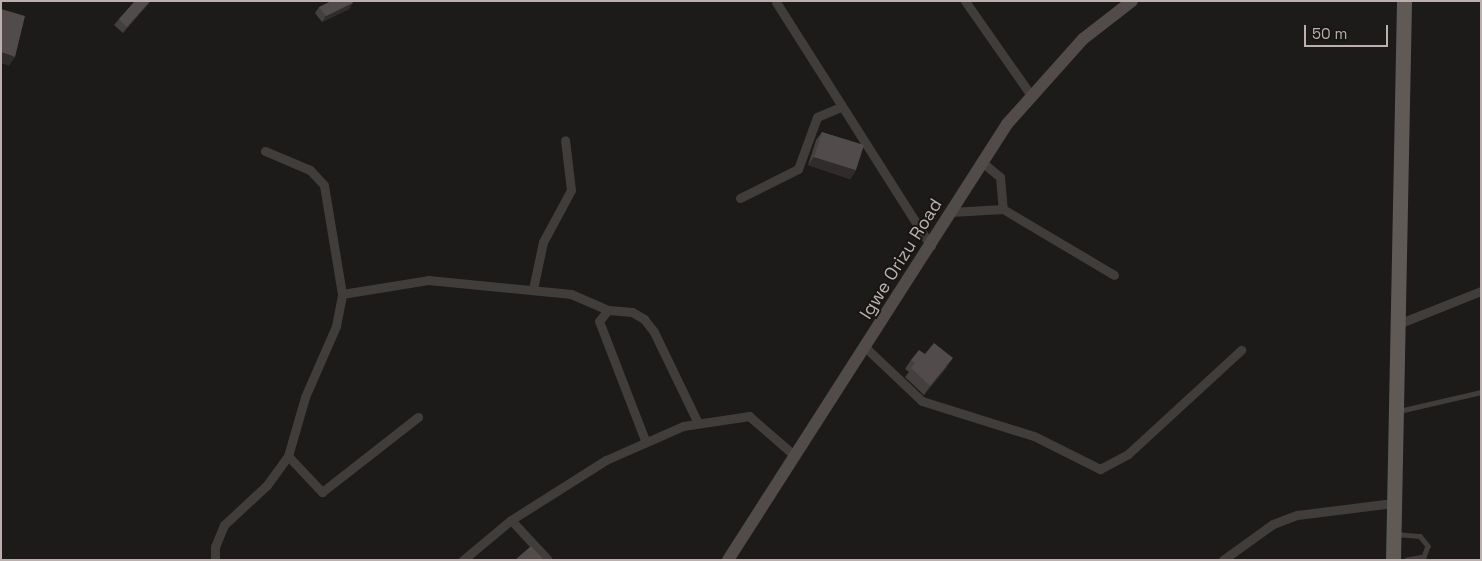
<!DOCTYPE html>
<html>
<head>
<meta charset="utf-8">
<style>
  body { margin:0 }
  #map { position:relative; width:1482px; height:561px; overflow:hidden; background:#1c1b1a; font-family:"Space Grotesk",sans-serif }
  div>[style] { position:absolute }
  .lane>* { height:4.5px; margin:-2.25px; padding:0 2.25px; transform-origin:2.25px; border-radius:2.25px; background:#413d3b }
  .street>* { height:9px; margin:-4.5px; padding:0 4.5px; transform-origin:4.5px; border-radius:4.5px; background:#413d3b }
  .secondary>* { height:12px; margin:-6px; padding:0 6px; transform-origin:6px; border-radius:6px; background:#514b49 }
  .primary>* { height:15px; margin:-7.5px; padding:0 7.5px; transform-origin:7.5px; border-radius:7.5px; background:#605a57 }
  .wall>* { inset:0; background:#44403f }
  .shaded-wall>* { inset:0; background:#2f2c2b }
  .building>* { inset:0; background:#514c4b }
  span { translate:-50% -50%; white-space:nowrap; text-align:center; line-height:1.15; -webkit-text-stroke:4px #171615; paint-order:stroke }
  .street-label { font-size:18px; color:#bbb0ad }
  .frame { position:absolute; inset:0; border:2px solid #bbb0ad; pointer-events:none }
  .scale { position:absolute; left:1304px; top:25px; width:84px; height:22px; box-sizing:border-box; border:2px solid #bbb0ad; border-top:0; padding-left:6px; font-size:15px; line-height:18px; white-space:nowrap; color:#bbb0ad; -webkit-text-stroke:4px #171615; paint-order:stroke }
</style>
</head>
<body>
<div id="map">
  <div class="lane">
    <i style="left:1399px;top:411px;width:84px;rotate:-13deg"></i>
    <i style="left:1396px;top:534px;width:24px;rotate:5deg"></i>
    <i style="left:1420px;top:536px;width:13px;rotate:51deg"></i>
    <i style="left:1428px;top:546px;width:12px;rotate:110deg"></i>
    <i style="left:1424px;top:557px;width:17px;rotate:170deg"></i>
  </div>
  <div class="street">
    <i style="left:965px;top:1px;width:113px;rotate:55deg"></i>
    <i style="left:776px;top:2px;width:289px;rotate:57.6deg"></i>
    <i style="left:982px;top:162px;width:23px;rotate:40deg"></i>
    <i style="left:1000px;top:177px;width:32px;rotate:85deg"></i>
    <i style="left:740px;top:198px;width:65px;rotate:-26.6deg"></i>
    <i style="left:798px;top:169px;width:55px;rotate:-69.9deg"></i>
    <i style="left:817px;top:117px;width:26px;rotate:-23deg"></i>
    <i style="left:951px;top:212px;width:52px;rotate:-3.3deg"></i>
    <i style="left:1003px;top:209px;width:129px;rotate:30.7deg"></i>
    <i style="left:533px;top:289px;width:48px;rotate:-78deg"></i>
    <i style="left:543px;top:242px;width:59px;rotate:-61.7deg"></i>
    <i style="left:571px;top:190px;width:50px;rotate:-96.8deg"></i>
    <i style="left:342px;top:294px;width:87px;rotate:-9.2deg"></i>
    <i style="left:428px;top:280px;width:144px;rotate:5.6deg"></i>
    <i style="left:571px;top:294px;width:40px;rotate:23.4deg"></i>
    <i style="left:608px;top:310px;width:24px;rotate:5deg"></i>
    <i style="left:632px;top:312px;width:14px;rotate:30deg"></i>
    <i style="left:644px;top:319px;width:16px;rotate:52deg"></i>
    <i style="left:654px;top:332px;width:101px;rotate:64.2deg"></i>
    <i style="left:608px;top:310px;width:14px;rotate:129deg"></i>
    <i style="left:599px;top:321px;width:128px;rotate:68.9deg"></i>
    <i style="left:1398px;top:324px;width:89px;rotate:-21.7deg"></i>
    <i style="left:866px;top:348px;width:77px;rotate:43.4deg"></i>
    <i style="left:922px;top:401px;width:117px;rotate:17.4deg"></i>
    <i style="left:1034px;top:436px;width:74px;rotate:26.6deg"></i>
    <i style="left:1100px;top:469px;width:32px;rotate:-28deg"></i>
    <i style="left:1128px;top:454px;width:154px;rotate:-42.6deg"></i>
    <i style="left:288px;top:456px;width:50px;rotate:46.6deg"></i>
    <i style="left:322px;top:492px;width:122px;rotate:-38deg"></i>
    <i style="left:511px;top:520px;width:54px;rotate:47.2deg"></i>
    <i style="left:215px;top:560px;width:13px;rotate:-90deg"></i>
    <i style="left:215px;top:547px;width:24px;rotate:-68deg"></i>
    <i style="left:224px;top:525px;width:59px;rotate:-42.9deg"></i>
    <i style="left:267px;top:485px;width:36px;rotate:-54deg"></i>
    <i style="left:288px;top:456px;width:61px;rotate:-73.9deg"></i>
    <i style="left:305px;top:397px;width:77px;rotate:-66.4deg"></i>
    <i style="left:336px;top:326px;width:33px;rotate:-79deg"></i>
    <i style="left:342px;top:294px;width:110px;rotate:-99.4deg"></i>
    <i style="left:324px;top:185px;width:21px;rotate:-133deg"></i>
    <i style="left:310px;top:170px;width:49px;rotate:-157.1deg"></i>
    <i style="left:463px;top:560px;width:62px;rotate:-39.8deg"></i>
    <i style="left:511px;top:520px;width:112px;rotate:-32.3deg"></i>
    <i style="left:606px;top:460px;width:84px;rotate:-23.8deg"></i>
    <i style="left:683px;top:426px;width:67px;rotate:-8.6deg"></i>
    <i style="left:749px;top:416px;width:61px;rotate:41deg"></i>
    <i style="left:1223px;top:560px;width:62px;rotate:-35.8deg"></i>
    <i style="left:1273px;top:524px;width:26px;rotate:-21deg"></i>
    <i style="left:1297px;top:515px;width:97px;rotate:-7.1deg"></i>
  </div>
  <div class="secondary">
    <i style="left:728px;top:560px;width:518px;rotate:-57.38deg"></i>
    <i style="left:1007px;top:124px;width:114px;rotate:-48.2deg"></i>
    <i style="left:1083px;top:39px;width:62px;rotate:-37.8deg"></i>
  </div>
  <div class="primary">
    <i style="left:1393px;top:560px;width:559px;rotate:-88.87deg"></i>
  </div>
  <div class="wall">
    <i style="clip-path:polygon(135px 1px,151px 1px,123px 33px,114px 25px,119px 19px)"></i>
    <i style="clip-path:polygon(319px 7px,349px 9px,322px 22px,315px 13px)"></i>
    <i style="clip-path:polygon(822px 132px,856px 170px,850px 179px,808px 165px,816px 140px)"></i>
    <i style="clip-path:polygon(925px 354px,947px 367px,924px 395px,905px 377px,909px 372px,905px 369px,911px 360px)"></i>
  </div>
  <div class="shaded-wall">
    <i style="clip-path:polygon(150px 1px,151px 1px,123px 33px,127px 27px)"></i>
    <i style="clip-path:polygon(353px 3px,349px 9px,322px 22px,326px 16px)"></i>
    <i style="clip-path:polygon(1px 52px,15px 57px,9px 66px,1px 63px)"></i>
    <i style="clip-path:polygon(814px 157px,856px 170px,850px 179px,808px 165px)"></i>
    <i style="clip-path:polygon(953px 358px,947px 367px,924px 395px,930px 386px)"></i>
  </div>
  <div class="building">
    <i style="clip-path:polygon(135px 1px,150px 1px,127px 27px,119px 19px)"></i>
    <i style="clip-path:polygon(331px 1px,352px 1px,353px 3px,326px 16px,319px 7px)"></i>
    <i style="clip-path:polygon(1px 9px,25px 16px,15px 57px,1px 52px)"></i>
    <i style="clip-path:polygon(822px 132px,864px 145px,856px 170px,814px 157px)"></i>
    <i style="clip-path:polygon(934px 343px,953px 358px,930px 386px,911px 368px,915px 363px,911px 360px,919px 350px,925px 354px)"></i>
    <i style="clip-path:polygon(531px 546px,544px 560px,515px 560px)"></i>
  </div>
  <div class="street-label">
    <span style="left:901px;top:259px;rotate:-58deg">Igwe Orizu Road</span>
  </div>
  <div class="frame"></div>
  <div class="scale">50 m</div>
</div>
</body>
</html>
